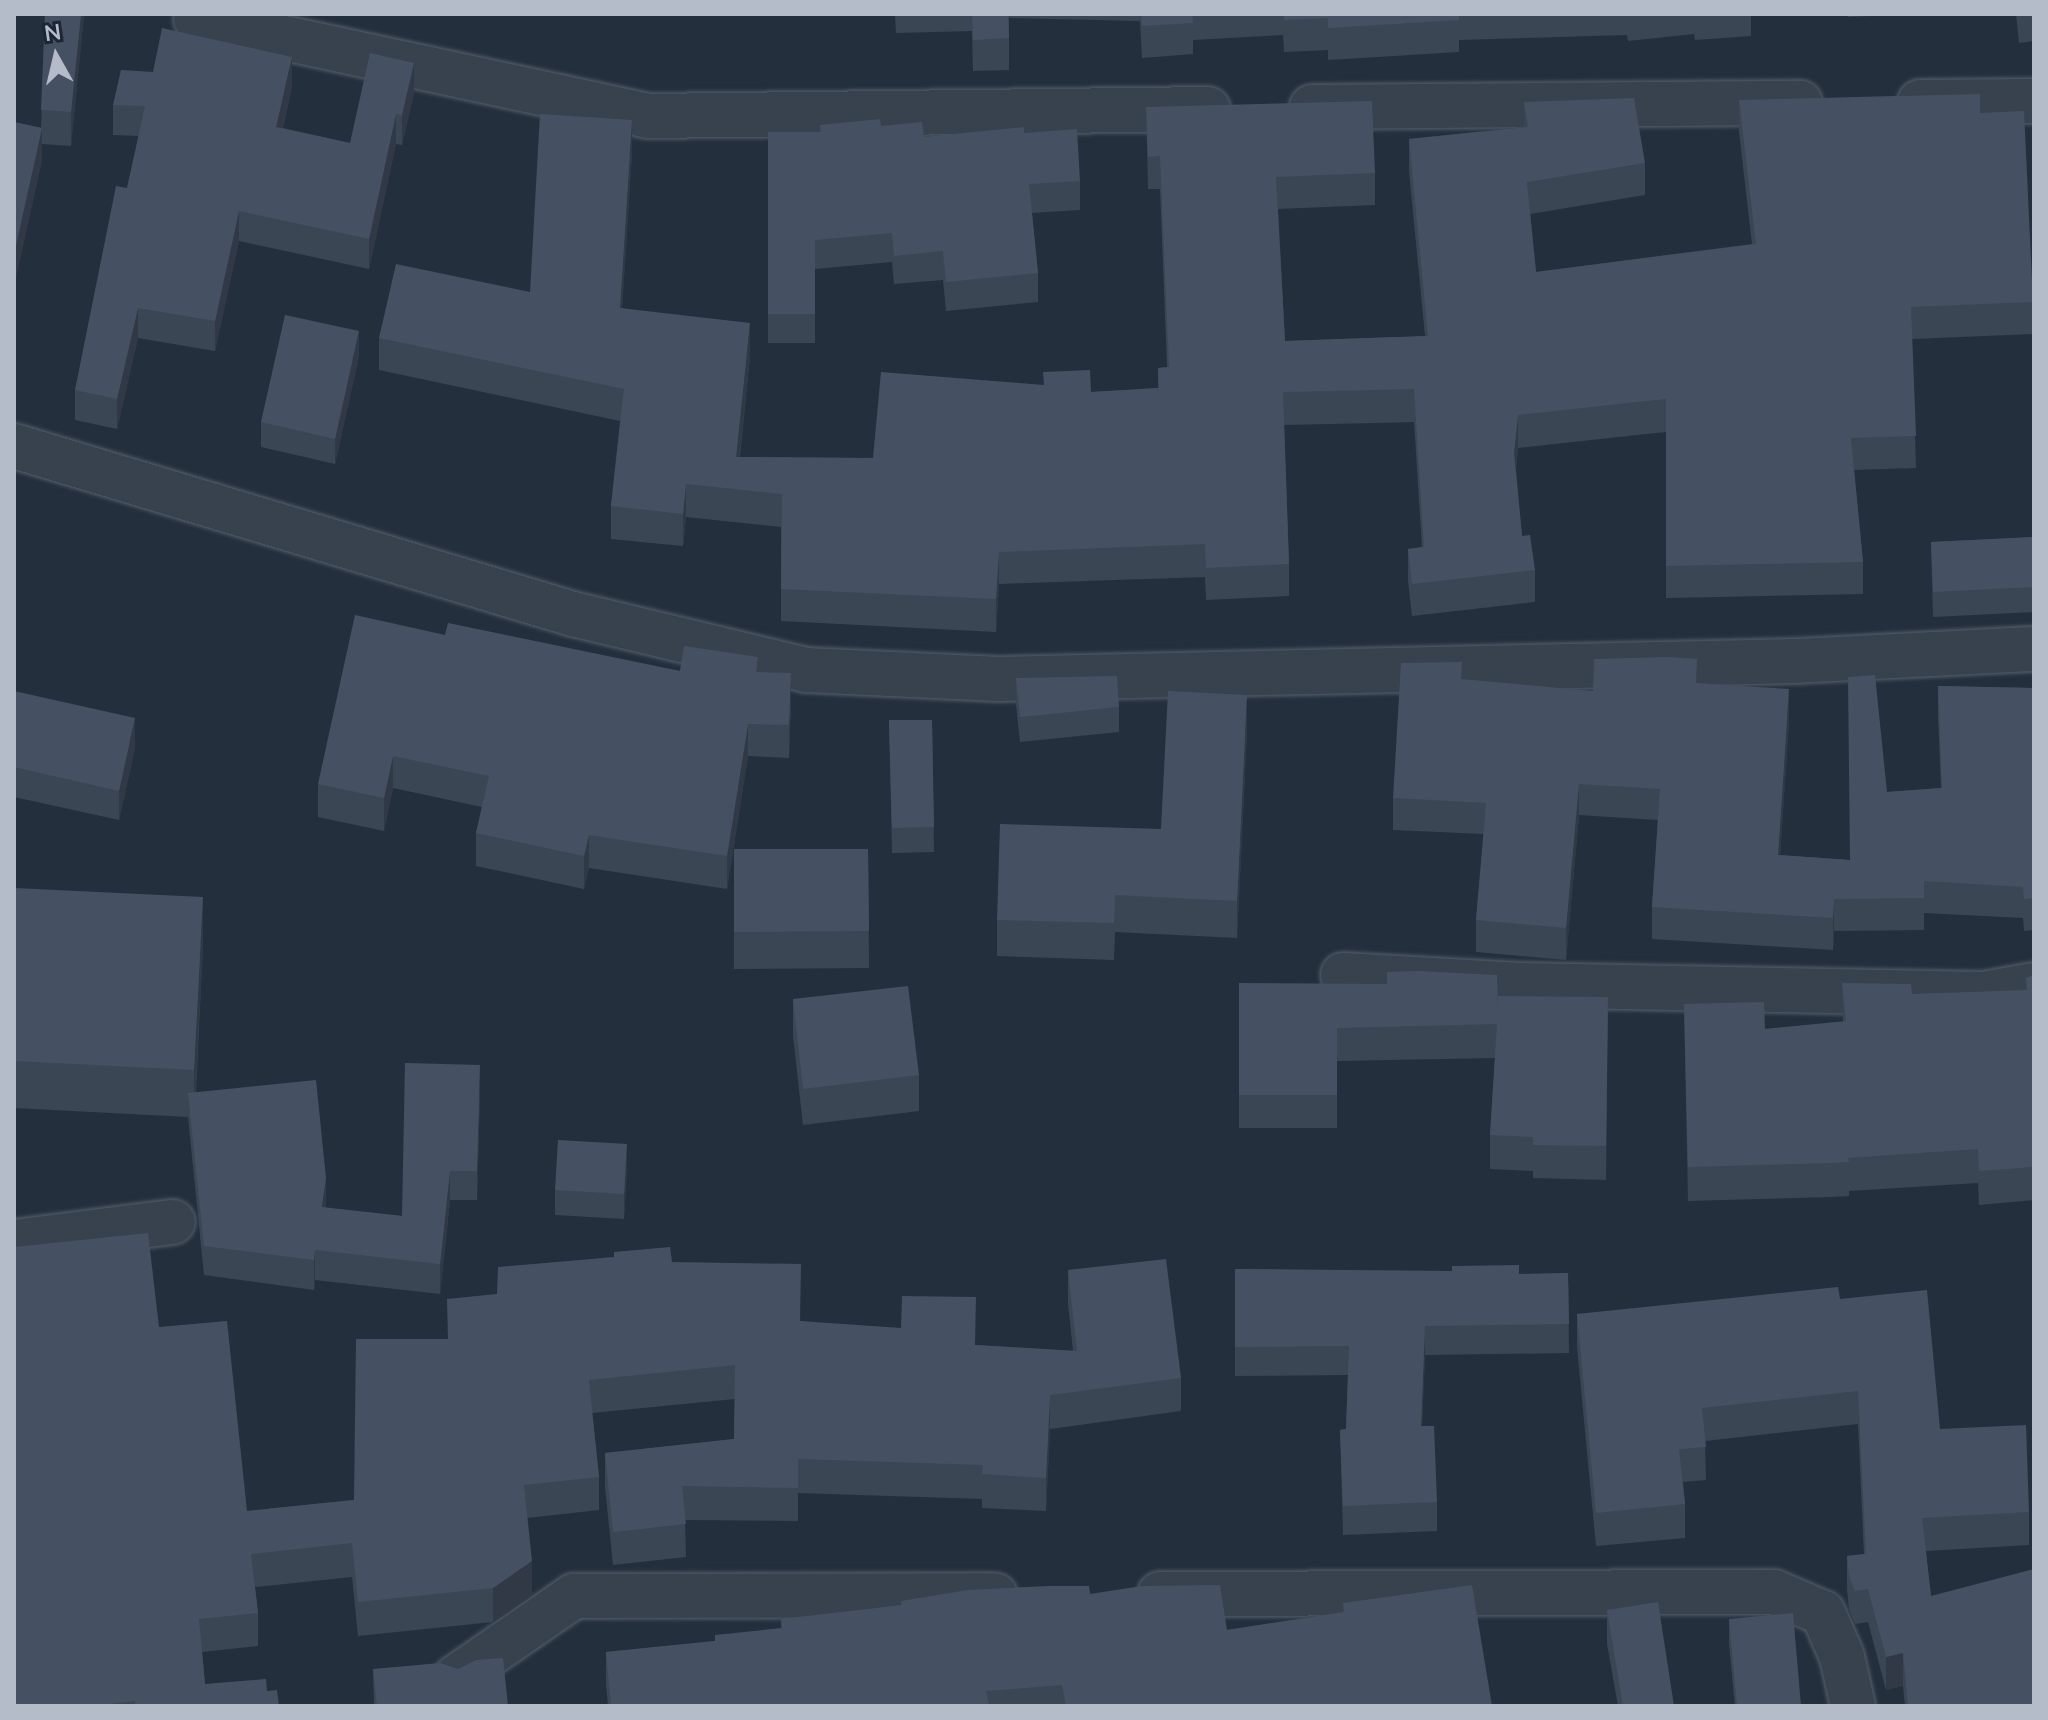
<!DOCTYPE html>
<html>
<head>
<meta charset="utf-8">
<style>
  body { margin:0 }
  #map { position:relative; width:2048px; height:1720px; overflow:hidden; background:#242f3e; font-family:Mulish,sans-serif }
  div>[style] { position:absolute }
  .roads { filter:drop-shadow(0 0 2px #565f6c) drop-shadow(0 0 2px #565f6c) }
  .minor>* { height:44px; margin:-22px; padding:0 22px; transform-origin:22px; border-radius:22px; background:#38414e }
  .wall>* { inset:0; background:#3b4654 }
  .shaded-wall>* { inset:0; background:#303945 }
  .building>* { inset:0; background:#455162 }
  span { translate:-50% -50%; white-space:nowrap; text-align:center; line-height:1.15; -webkit-text-stroke:6px #1d2633; paint-order:stroke }
  .frame { position:absolute; inset:0; border:16px solid #b4bcc9; pointer-events:none }
  .north { position:absolute; left:16px; top:16px; width:80px; height:80px; -webkit-text-stroke:6px #1d2633; paint-order:stroke; rotate:352deg; font-size:22px; font-weight:700; line-height:32px; text-align:center; color:#b4bcc9 }
  .north::after { content:''; display:block; margin:auto; width:28px; height:36px; background:#b4bcc9; clip-path:polygon(50% 0,100% 100%,50% 72%,0 100%) }
</style>
</head>
<body>
<div id="map">
  <div class="roads">
    <div class="minor">
      <i style="left:196px;top:19px;width:461px;rotate:12.1deg"></i>
      <i style="left:647px;top:116px;width:561px;rotate:-0.71deg"></i>
      <i style="left:1920px;top:102px;width:114px;rotate:-0.5deg"></i>
      <i style="left:1312px;top:107px;width:488px;rotate:-0.5deg"></i>
      <i style="left:14px;top:446px;width:584px;rotate:16.73deg"></i>
      <i style="left:573px;top:614px;width:240px;rotate:13.5deg"></i>
      <i style="left:806px;top:670px;width:192px;rotate:2.7deg"></i>
      <i style="left:998px;top:679px;width:798px;rotate:-1.29deg"></i>
      <i style="left:1796px;top:661px;width:238px;rotate:-2.9deg"></i>
      <i style="left:1343px;top:975px;width:177px;rotate:3.2deg"></i>
      <i style="left:1520px;top:985px;width:464px;rotate:1.1deg"></i>
      <i style="left:1984px;top:994px;width:51px;rotate:-10.2deg"></i>
      <i style="left:14px;top:1242px;width:160px;rotate:-7.2deg"></i>
      <i style="left:1160px;top:1594px;width:614px;rotate:-0.19deg"></i>
      <i style="left:1774px;top:1592px;width:53px;rotate:23.2deg"></i>
      <i style="left:1823px;top:1613px;width:48px;rotate:66.6deg"></i>
      <i style="left:1842px;top:1657px;width:50px;rotate:77.3deg"></i>
      <i style="left:455px;top:1678px;width:145px;rotate:-34.6deg"></i>
      <i style="left:574px;top:1596px;width:421px;rotate:-0.1deg"></i>
    </div>
  </div>
  <div class="wall">
    <i style="clip-path:polygon(27px 14px,84px 14px,71px 146px,42px 144px,42px 160px,14px 286px,14px 122px,41px 128px,45px 16px)"></i>
    <i style="clip-path:polygon(895px 14px,1751px 14px,1751px 36px,1695px 40px,1694px 34px,1628px 41px,1627px 35px,1459px 40px,1459px 52px,1328px 60px,1328px 50px,1284px 52px,1283px 35px,1193px 40px,1193px 54px,1142px 58px,1140px 21px,1009px 18px,1009px 70px,973px 71px,972px 31px,896px 33px)"></i>
    <i style="clip-path:polygon(1848px 14px,1917px 14px,1848px 17px)"></i>
    <i style="clip-path:polygon(2016px 14px,2034px 14px,2034px 41px,2019px 43px)"></i>
    <i style="clip-path:polygon(292px 87px,283px 128px,350px 143px,414px 93px,402px 145px,396px 144px,369px 269px,239px 241px,215px 351px,138px 338px,117px 429px,75px 420px,75px 390px,127px 188px,139px 136px,113px 135px,113px 105px)"></i>
    <i style="clip-path:polygon(1739px 100px,1980px 113px,2033px 302px,2033px 334px,1912px 339px,1916px 468px,1854px 470px,1863px 562px,1863px 594px,1666px 598px,1666px 432px,1518px 448px,1516px 470px,1522px 536px,1535px 570px,1535px 602px,1412px 616px,1408px 581px,1408px 549px,1422px 547px,1414px 422px,1284px 425px,1289px 564px,1289px 596px,1206px 600px,1205px 577px,999px 584px,996px 632px,781px 621px,781px 527px,686px 517px,683px 546px,611px 539px,611px 506px,620px 421px,379px 370px,379px 338px,530px 292px,632px 153px,622px 308px,750px 356px,740px 457px,873px 458px,1091px 392px,1158px 388px,1158px 368px,1167px 367px,1160px 189px,1148px 189px,1146px 107px,1375px 173px,1375px 205px,1278px 209px,1285px 341px,1425px 336px,1409px 171px,1409px 139px,1524px 127px,1524px 102px,1645px 163px,1645px 195px,1530px 214px,1536px 272px,1752px 244px,1739px 132px)"></i>
    <i style="clip-path:polygon(820px 125px,881px 126px,924px 137px,1024px 133px,1080px 181px,1080px 210px,1032px 213px,1038px 273px,1038px 302px,946px 311px,943px 280px,894px 284px,892px 262px,815px 269px,815px 343px,768px 343px,768px 132px,820px 132px)"></i>
    <i style="clip-path:polygon(359px 356px,335px 464px,261px 447px,261px 422px)"></i>
    <i style="clip-path:polygon(2034px 537px,2034px 612px,1933px 617px,1931px 542px)"></i>
    <i style="clip-path:polygon(445px 635px,680px 671px,758px 672px,791px 706px,789px 758px,748px 756px,727px 889px,589px 868px,584px 889px,476px 866px,476px 833px,482px 807px,393px 788px,384px 831px,318px 817px,318px 784px)"></i>
    <i style="clip-path:polygon(1016px 678px,1119px 707px,1119px 732px,1020px 742px,1016px 704px)"></i>
    <i style="clip-path:polygon(1462px 679px,1593px 691px,1697px 683px,1789px 721px,1780px 855px,1850px 860px,1887px 792px,1941px 788px,1938px 717px,1938px 686px,2034px 688px,2034px 930px,2024px 931px,2023px 918px,1924px 913px,1924px 930px,1834px 931px,1833px 950px,1652px 939px,1652px 907px,1658px 820px,1579px 815px,1566px 960px,1476px 952px,1476px 920px,1484px 834px,1393px 830px,1393px 798px)"></i>
    <i style="clip-path:polygon(14px 691px,135px 748px,119px 820px,14px 797px)"></i>
    <i style="clip-path:polygon(889px 720px,932px 720px,934px 852px,892px 853px)"></i>
    <i style="clip-path:polygon(1247px 732px,1237px 938px,1115px 932px,1114px 960px,997px 956px,997px 920px,1161px 829px)"></i>
    <i style="clip-path:polygon(734px 849px,868px 849px,869px 968px,734px 969px)"></i>
    <i style="clip-path:polygon(14px 888px,203px 944px,196px 1092px,326px 1208px,402px 1216px,480px 1094px,477px 1200px,450px 1200px,440px 1294px,315px 1280px,314px 1290px,204px 1275px,188px 1117px,14px 1108px)"></i>
    <i style="clip-path:polygon(2034px 975px,2034px 1200px,1979px 1205px,1978px 1183px,1849px 1191px,1849px 1196px,1831px 1197px,1688px 1201px,1684px 1004px,1765px 1029px,1843px 1022px,1842px 983px,1912px 994px,2026px 990px,2026px 978px)"></i>
    <i style="clip-path:polygon(1239px 983px,1498px 1008px,1608px 997px,1606px 1180px,1533px 1178px,1533px 1171px,1490px 1169px,1490px 1135px,1495px 1058px,1337px 1061px,1337px 1128px,1239px 1128px)"></i>
    <i style="clip-path:polygon(793px 999px,919px 1075px,919px 1111px,803px 1125px,793px 1036px)"></i>
    <i style="clip-path:polygon(627px 1169px,624px 1219px,555px 1215px,555px 1190px)"></i>
    <i style="clip-path:polygon(672px 1262px,801px 1321px,976px 1345px,1073px 1351px,1068px 1303px,1068px 1270px,1181px 1378px,1181px 1411px,1050px 1429px,1046px 1511px,982px 1508px,982px 1499px,798px 1493px,798px 1521px,685px 1520px,686px 1557px,613px 1565px,605px 1487px,605px 1453px,734px 1439px,735px 1399px,592px 1413px,599px 1477px,599px 1510px,527px 1518px,532px 1595px,493px 1622px,358px 1636px,352px 1577px,255px 1587px,258px 1613px,258px 1646px,202px 1652px,205px 1684px,267px 1691px,279px 1706px,14px 1706px,159px 1327px,247px 1511px,354px 1500px,448px 1339px,497px 1294px)"></i>
    <i style="clip-path:polygon(1235px 1269px,1519px 1274px,1568px 1273px,1569px 1353px,1425px 1355px,1422px 1426px,1437px 1502px,1437px 1531px,1343px 1535px,1340px 1430px,1346px 1429px,1348px 1375px,1235px 1376px)"></i>
    <i style="clip-path:polygon(1840px 1299px,1940px 1429px,2029px 1512px,2029px 1545px,1926px 1551px,1931px 1596px,2034px 1706px,1905px 1706px,1903px 1686px,1886px 1690px,1868px 1622px,1855px 1624px,1849px 1609px,1847px 1589px,1847px 1556px,1864px 1554px,1858px 1424px,1705px 1441px,1706px 1480px,1683px 1482px,1685px 1504px,1685px 1538px,1596px 1546px,1577px 1347px,1577px 1314px)"></i>
    <i style="clip-path:polygon(1090px 1594px,1227px 1630px,1343px 1612px,1343px 1603px,1492px 1706px,608px 1706px,606px 1685px,606px 1652px,715px 1641px,781px 1628px,781px 1619px,901px 1605px,901px 1601px)"></i>
    <i style="clip-path:polygon(1607px 1610px,1674px 1706px,1618px 1706px,1607px 1644px)"></i>
    <i style="clip-path:polygon(1729px 1619px,1801px 1706px,1735px 1706px,1729px 1644px)"></i>
    <i style="clip-path:polygon(373px 1669px,508px 1706px,374px 1706px)"></i>
  </div>
  <div class="shaded-wall">
    <i style="clip-path:polygon(81px 14px,84px 14px,71px 146px,71px 112px)"></i>
    <i style="clip-path:polygon(292px 57px,292px 87px,276px 157px,276px 127px)"></i>
    <i style="clip-path:polygon(414px 63px,414px 93px,402px 145px,402px 115px)"></i>
    <i style="clip-path:polygon(396px 114px,396px 144px,369px 269px,369px 239px)"></i>
    <i style="clip-path:polygon(632px 120px,632px 153px,620px 341px,620px 308px)"></i>
    <i style="clip-path:polygon(42px 128px,42px 160px,14px 286px,14px 254px)"></i>
    <i style="clip-path:polygon(239px 211px,239px 241px,215px 351px,215px 321px)"></i>
    <i style="clip-path:polygon(138px 308px,138px 338px,117px 429px,117px 399px)"></i>
    <i style="clip-path:polygon(750px 323px,750px 356px,736px 490px,736px 457px)"></i>
    <i style="clip-path:polygon(359px 331px,359px 356px,335px 464px,335px 439px)"></i>
    <i style="clip-path:polygon(1518px 415px,1518px 448px,1514px 485px,1514px 453px)"></i>
    <i style="clip-path:polygon(686px 484px,686px 517px,683px 546px,683px 514px)"></i>
    <i style="clip-path:polygon(999px 552px,999px 584px,996px 632px,996px 599px)"></i>
    <i style="clip-path:polygon(791px 673px,791px 706px,789px 758px,789px 725px)"></i>
    <i style="clip-path:polygon(1789px 689px,1789px 721px,1778px 886px,1778px 855px)"></i>
    <i style="clip-path:polygon(1247px 695px,1247px 732px,1237px 938px,1237px 901px)"></i>
    <i style="clip-path:polygon(135px 718px,135px 748px,119px 820px,119px 791px)"></i>
    <i style="clip-path:polygon(748px 724px,748px 756px,727px 889px,727px 856px)"></i>
    <i style="clip-path:polygon(393px 756px,393px 788px,384px 831px,384px 798px)"></i>
    <i style="clip-path:polygon(1579px 784px,1579px 815px,1566px 960px,1566px 928px)"></i>
    <i style="clip-path:polygon(589px 835px,589px 868px,584px 889px,584px 856px)"></i>
    <i style="clip-path:polygon(203px 897px,203px 944px,194px 1117px,194px 1070px)"></i>
    <i style="clip-path:polygon(1834px 899px,1834px 931px,1833px 950px,1833px 918px)"></i>
    <i style="clip-path:polygon(480px 1065px,480px 1094px,477px 1200px,477px 1171px)"></i>
    <i style="clip-path:polygon(627px 1144px,627px 1169px,624px 1219px,624px 1194px)"></i>
    <i style="clip-path:polygon(450px 1171px,450px 1200px,440px 1294px,440px 1264px)"></i>
    <i style="clip-path:polygon(326px 1178px,326px 1207px,322px 1207px)"></i>
    <i style="clip-path:polygon(315px 1250px,315px 1280px,314px 1290px,314px 1260px)"></i>
    <i style="clip-path:polygon(1425px 1326px,1425px 1355px,1421px 1455px,1421px 1426px)"></i>
    <i style="clip-path:polygon(1050px 1395px,1050px 1429px,1046px 1511px,1046px 1478px)"></i>
    <i style="clip-path:polygon(532px 1561px,532px 1595px,493px 1622px,493px 1588px)"></i>
    <i style="clip-path:polygon(1903px 1653px,1903px 1686px,1886px 1690px,1886px 1657px)"></i>
  </div>
  <div class="building">
    <i style="clip-path:polygon(45px 14px,81px 14px,71px 112px,41px 110px)"></i>
    <i style="clip-path:polygon(972px 14px,1008px 14px,1009px 38px,973px 40px)"></i>
    <i style="clip-path:polygon(1141px 14px,1192px 14px,1193px 23px,1142px 26px)"></i>
    <i style="clip-path:polygon(1284px 14px,1459px 14px,1459px 20px,1328px 28px,1328px 18px,1284px 20px)"></i>
    <i style="clip-path:polygon(162px 28px,292px 57px,276px 127px,350px 143px,370px 53px,414px 63px,402px 115px,396px 114px,369px 239px,239px 211px,215px 321px,138px 308px,117px 399px,75px 390px,116px 186px,127px 188px,145px 106px,113px 105px,121px 70px,153px 72px)"></i>
    <i style="clip-path:polygon(1980px 94px,1980px 113px,2024px 111px,2033px 302px,1911px 307px,1916px 436px,1851px 438px,1863px 562px,1666px 566px,1666px 399px,1518px 415px,1514px 453px,1522px 536px,1530px 535px,1535px 570px,1412px 584px,1408px 549px,1424px 547px,1414px 389px,1283px 392px,1289px 564px,1206px 568px,1205px 544px,999px 552px,996px 599px,781px 589px,782px 494px,686px 484px,683px 514px,611px 506px,624px 389px,379px 338px,396px 264px,530px 292px,540px 114px,632px 120px,620px 308px,750px 323px,736px 457px,873px 458px,881px 372px,1044px 385px,1043px 372px,1090px 370px,1091px 392px,1159px 388px,1158px 368px,1169px 367px,1160px 156px,1148px 157px,1146px 107px,1372px 101px,1375px 173px,1276px 177px,1285px 341px,1428px 336px,1409px 139px,1528px 127px,1524px 102px,1634px 98px,1645px 163px,1527px 182px,1536px 272px,1756px 244px,1739px 100px)"></i>
    <i style="clip-path:polygon(880px 119px,881px 126px,922px 122px,924px 137px,1024px 127px,1024px 133px,1077px 129px,1080px 181px,1029px 184px,1038px 273px,946px 282px,943px 251px,894px 256px,892px 233px,815px 240px,815px 314px,768px 314px,768px 132px,821px 132px,820px 125px)"></i>
    <i style="clip-path:polygon(14px 122px,42px 128px,14px 254px)"></i>
    <i style="clip-path:polygon(285px 315px,359px 331px,335px 439px,261px 422px)"></i>
    <i style="clip-path:polygon(2034px 537px,2034px 587px,1933px 592px,1931px 542px)"></i>
    <i style="clip-path:polygon(355px 615px,445px 635px,448px 623px,680px 671px,684px 646px,758px 657px,756px 672px,791px 673px,789px 725px,748px 724px,727px 856px,589px 835px,584px 856px,476px 833px,489px 776px,393px 756px,384px 798px,318px 784px)"></i>
    <i style="clip-path:polygon(1669px 657px,1697px 659px,1696px 683px,1789px 689px,1778px 855px,1850px 860px,1848px 677px,1875px 675px,1887px 792px,1942px 788px,1938px 686px,2034px 688px,2034px 898px,2024px 899px,2023px 887px,1924px 881px,1924px 898px,1834px 899px,1833px 918px,1652px 907px,1660px 789px,1579px 784px,1566px 928px,1476px 920px,1486px 803px,1393px 798px,1401px 663px,1462px 662px,1461px 679px,1593px 691px,1594px 659px)"></i>
    <i style="clip-path:polygon(1117px 676px,1119px 707px,1020px 717px,1016px 678px)"></i>
    <i style="clip-path:polygon(14px 691px,135px 718px,119px 791px,14px 767px)"></i>
    <i style="clip-path:polygon(1168px 691px,1247px 695px,1237px 901px,1115px 895px,1114px 923px,997px 920px,1000px 824px,1161px 829px)"></i>
    <i style="clip-path:polygon(889px 720px,932px 720px,934px 827px,892px 828px)"></i>
    <i style="clip-path:polygon(734px 849px,868px 849px,869px 931px,734px 932px)"></i>
    <i style="clip-path:polygon(14px 888px,203px 897px,194px 1070px,14px 1061px)"></i>
    <i style="clip-path:polygon(1420px 971px,1497px 975px,1498px 1008px,1498px 996px,1608px 997px,1606px 1146px,1533px 1145px,1533px 1137px,1490px 1135px,1497px 1024px,1337px 1028px,1337px 1095px,1239px 1095px,1239px 983px,1387px 984px,1387px 972px)"></i>
    <i style="clip-path:polygon(2034px 975px,2034px 1167px,1979px 1171px,1978px 1149px,1848px 1158px,1849px 1162px,1831px 1163px,1688px 1167px,1684px 1004px,1764px 1002px,1765px 1029px,1846px 1021px,1842px 983px,1911px 984px,1912px 994px,2027px 990px,2026px 978px)"></i>
    <i style="clip-path:polygon(908px 986px,919px 1075px,803px 1089px,793px 999px)"></i>
    <i style="clip-path:polygon(405px 1063px,480px 1065px,477px 1171px,450px 1171px,440px 1264px,315px 1250px,314px 1260px,204px 1246px,188px 1093px,316px 1080px,326px 1178px,322px 1207px,402px 1216px)"></i>
    <i style="clip-path:polygon(558px 1140px,627px 1144px,624px 1194px,555px 1190px)"></i>
    <i style="clip-path:polygon(148px 1233px,159px 1327px,227px 1321px,247px 1511px,354px 1500px,356px 1339px,448px 1339px,447px 1299px,497px 1294px,498px 1267px,614px 1257px,614px 1252px,670px 1247px,672px 1262px,801px 1264px,800px 1321px,901px 1328px,902px 1296px,976px 1297px,975px 1345px,1077px 1351px,1068px 1270px,1166px 1259px,1181px 1378px,1050px 1395px,1046px 1478px,982px 1474px,983px 1465px,798px 1459px,798px 1488px,682px 1486px,686px 1524px,613px 1532px,605px 1453px,734px 1439px,735px 1365px,589px 1380px,599px 1477px,524px 1485px,532px 1561px,493px 1588px,358px 1602px,352px 1543px,251px 1554px,258px 1613px,199px 1619px,205px 1684px,266px 1679px,267px 1691px,277px 1690px,279px 1706px,135px 1706px,135px 1701px,91px 1706px,14px 1706px,14px 1247px)"></i>
    <i style="clip-path:polygon(1519px 1265px,1519px 1274px,1568px 1273px,1569px 1324px,1425px 1326px,1421px 1426px,1434px 1426px,1437px 1502px,1343px 1506px,1340px 1430px,1346px 1429px,1349px 1346px,1235px 1347px,1235px 1269px,1452px 1271px,1452px 1266px)"></i>
    <i style="clip-path:polygon(1838px 1287px,1840px 1299px,1927px 1290px,1940px 1429px,2026px 1425px,2029px 1512px,1922px 1518px,1931px 1596px,2034px 1569px,2034px 1706px,1908px 1706px,1903px 1653px,1886px 1657px,1868px 1589px,1855px 1591px,1849px 1576px,1847px 1556px,1866px 1554px,1858px 1391px,1702px 1408px,1706px 1447px,1679px 1449px,1685px 1504px,1596px 1513px,1577px 1314px)"></i>
    <i style="clip-path:polygon(1220px 1585px,1227px 1630px,1344px 1612px,1343px 1603px,1472px 1585px,1492px 1706px,1066px 1706px,1062px 1685px,986px 1691px,989px 1706px,611px 1706px,606px 1652px,715px 1641px,715px 1635px,782px 1628px,781px 1619px,902px 1605px,901px 1601px,968px 1590px,1048px 1586px,1089px 1586px,1090px 1594px,1142px 1586px)"></i>
    <i style="clip-path:polygon(1658px 1602px,1674px 1706px,1623px 1706px,1607px 1610px)"></i>
    <i style="clip-path:polygon(1793px 1613px,1801px 1706px,1737px 1706px,1729px 1619px)"></i>
    <i style="clip-path:polygon(503px 1658px,508px 1706px,377px 1706px,373px 1669px,440px 1663px,458px 1669px,476px 1660px)"></i>
  </div>
  <div class="frame"></div>
  <div class="north">N</div>
</div>
</body>
</html>
